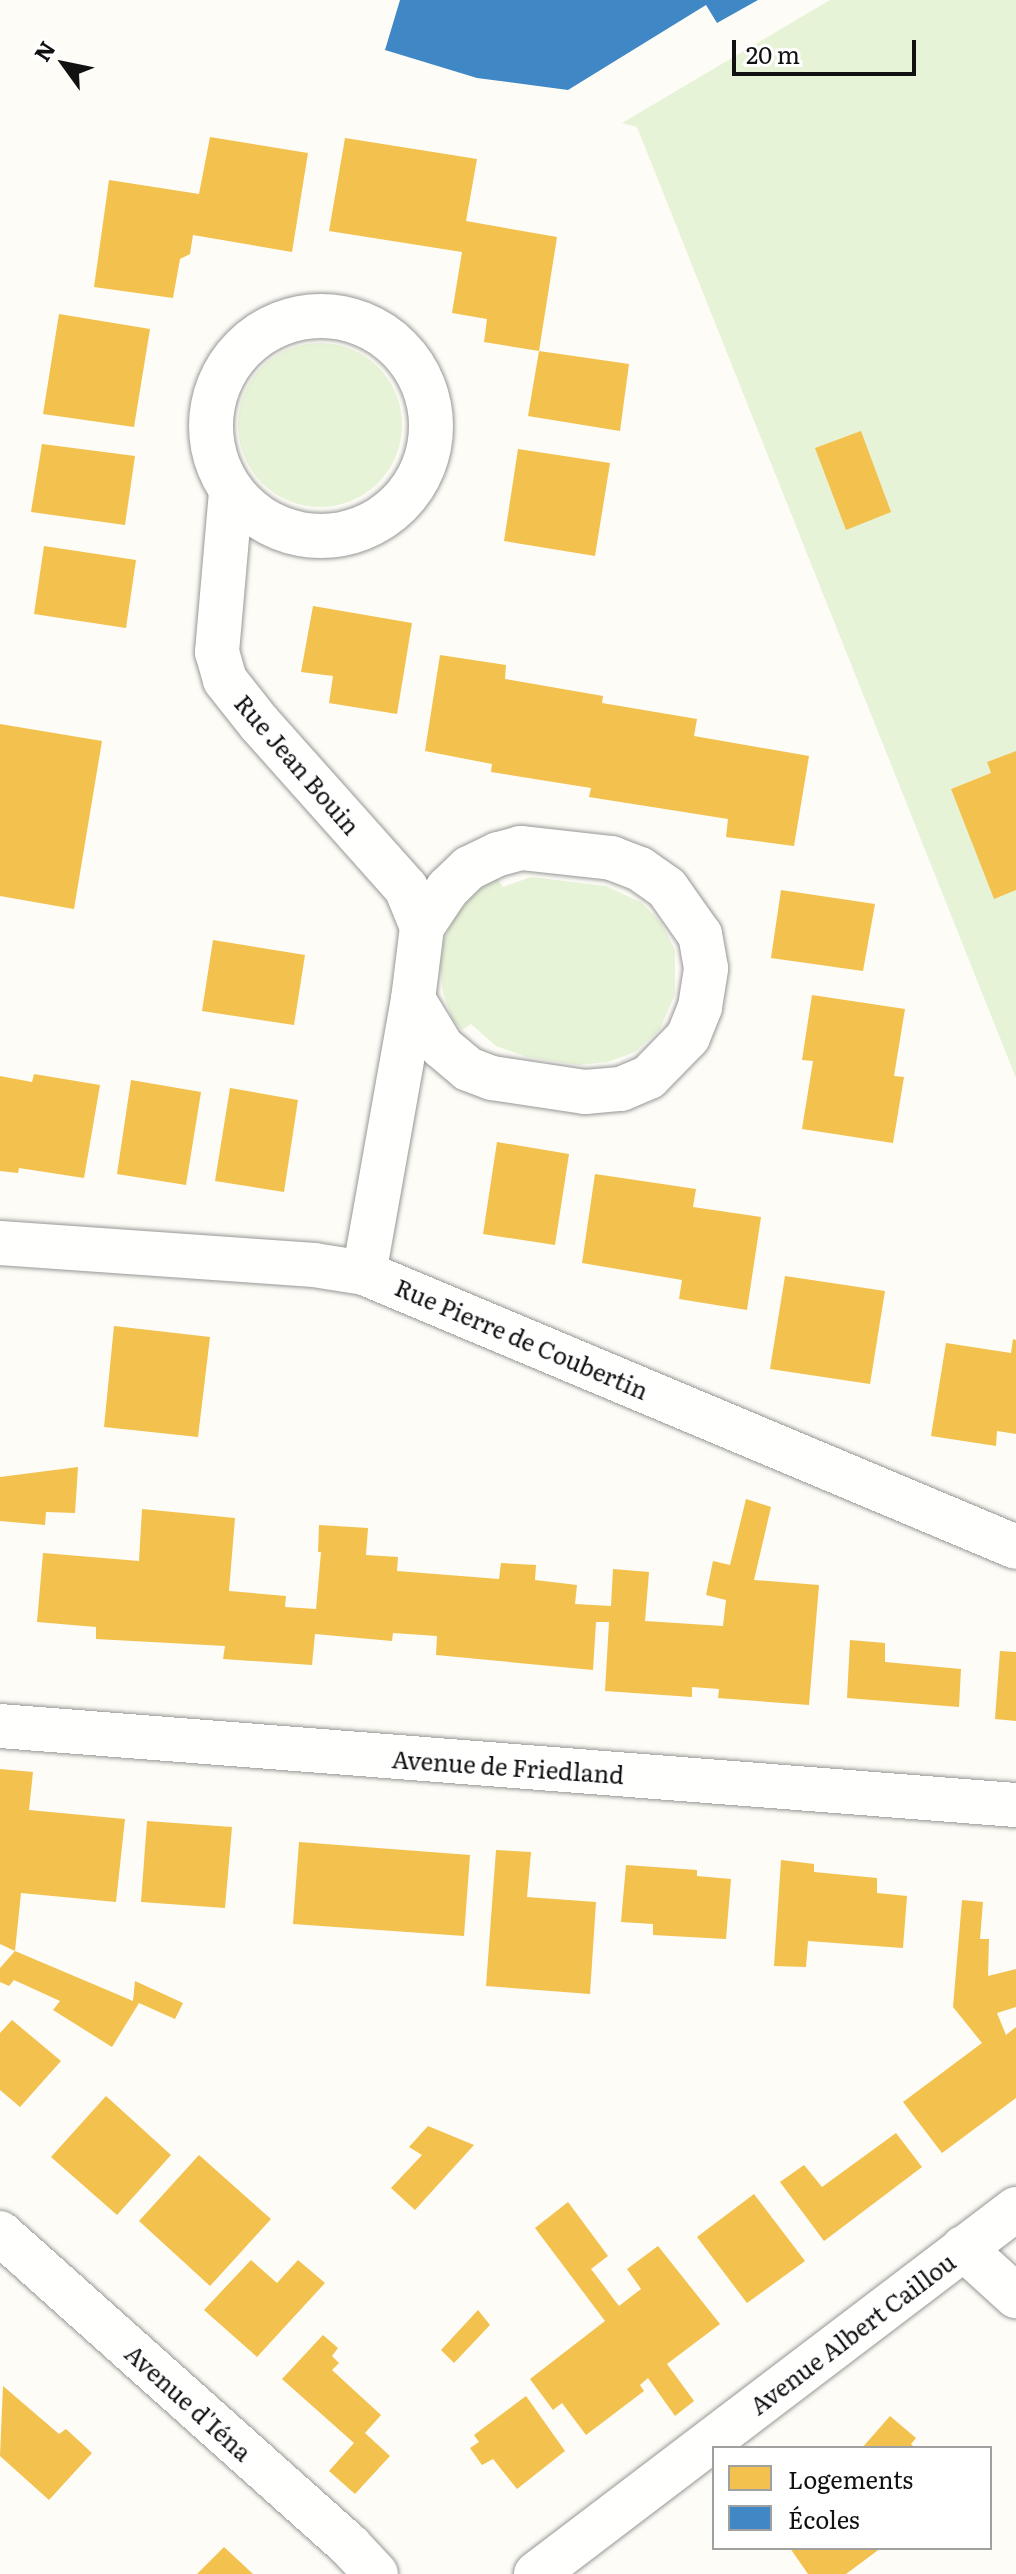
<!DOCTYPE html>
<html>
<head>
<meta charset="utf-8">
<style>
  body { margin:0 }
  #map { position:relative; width:1016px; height:2574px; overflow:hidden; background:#fdfcf7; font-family:Literata,serif }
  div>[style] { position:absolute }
  .green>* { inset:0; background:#e7f3d7 }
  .round { border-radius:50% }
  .homes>* { inset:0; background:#f2c14e }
  .schools>* { inset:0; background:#3f88c5 }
  .roads { filter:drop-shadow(0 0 2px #979795) drop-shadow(0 0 2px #979795) }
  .minor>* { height:44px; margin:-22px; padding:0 22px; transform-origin:22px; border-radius:22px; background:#fffffe }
  .minor>.ring { margin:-22px; padding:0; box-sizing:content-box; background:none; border:44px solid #fffffe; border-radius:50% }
  span { translate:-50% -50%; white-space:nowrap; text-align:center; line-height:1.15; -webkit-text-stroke:8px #fff; paint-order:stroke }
  .street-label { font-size:24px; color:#111 }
  .legend { position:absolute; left:712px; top:2446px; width:280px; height:104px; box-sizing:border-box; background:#fff; border:2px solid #a0a0a0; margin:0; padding:10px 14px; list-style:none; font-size:24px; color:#111 }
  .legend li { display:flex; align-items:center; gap:16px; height:40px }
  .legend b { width:40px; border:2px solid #a0a0a0 }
  .north { position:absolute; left:24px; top:24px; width:80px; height:80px; -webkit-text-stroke:6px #fff; paint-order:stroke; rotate:303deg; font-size:22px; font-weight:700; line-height:32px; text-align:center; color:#111 }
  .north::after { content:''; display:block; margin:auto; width:28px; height:36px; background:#111; clip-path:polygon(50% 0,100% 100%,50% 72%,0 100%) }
  .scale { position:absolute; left:732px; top:40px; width:184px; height:36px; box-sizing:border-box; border:4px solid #111; border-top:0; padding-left:10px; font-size:24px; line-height:28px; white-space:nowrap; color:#111; -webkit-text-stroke:6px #fff; paint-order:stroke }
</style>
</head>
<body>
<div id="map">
  <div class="green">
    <i style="clip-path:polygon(830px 0,1016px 0,1016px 751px,987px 762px,991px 773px,951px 789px,994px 898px,1016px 890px,1016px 1078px,637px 127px,622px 123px)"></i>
    <i class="round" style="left:238px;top:343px;width:164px;height:164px"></i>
    <i style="clip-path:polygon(531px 877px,606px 886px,642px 903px,661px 923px,675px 950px,675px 994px,660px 1029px,635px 1052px,608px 1062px,579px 1065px,527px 1057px,496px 1046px,471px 1024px,462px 1030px,452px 1018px,443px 993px,440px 967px,444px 940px,454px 918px,476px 892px,497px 878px,503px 887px)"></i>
  </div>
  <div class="homes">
    <i style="clip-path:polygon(210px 137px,308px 153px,292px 252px,193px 235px,190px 254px,180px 259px,173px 298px,94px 287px,109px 180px,199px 194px)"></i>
    <i style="clip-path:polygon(345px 138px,477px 159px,466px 221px,557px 237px,539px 351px,629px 364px,620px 431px,528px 416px,539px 351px,484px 342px,487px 319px,452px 313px,462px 252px,329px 231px)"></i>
    <i style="clip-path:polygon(59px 314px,150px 329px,134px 427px,43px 414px)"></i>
    <i style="clip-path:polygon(861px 431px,891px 512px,846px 530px,815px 448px)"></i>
    <i style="clip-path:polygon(42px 444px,135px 456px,125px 525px,31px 512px)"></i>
    <i style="clip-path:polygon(518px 449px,610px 463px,595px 556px,504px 541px)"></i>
    <i style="clip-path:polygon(44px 546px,136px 560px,126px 628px,34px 614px)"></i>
    <i style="clip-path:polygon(313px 606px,412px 623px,397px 714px,329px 703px,333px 676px,301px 672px)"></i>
    <i style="clip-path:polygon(440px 655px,506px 665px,505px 679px,603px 696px,602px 703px,697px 719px,694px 736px,809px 756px,794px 846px,726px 837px,728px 819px,589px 797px,591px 788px,491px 772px,492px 764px,425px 751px)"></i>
    <i style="clip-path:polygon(0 724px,102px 741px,74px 909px,0 896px)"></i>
    <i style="clip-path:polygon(1016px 751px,1016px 890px,994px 899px,951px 789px,991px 773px,987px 762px)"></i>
    <i style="clip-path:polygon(781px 890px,875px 904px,863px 971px,771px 958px)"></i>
    <i style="clip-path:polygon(213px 940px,305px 955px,294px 1025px,202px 1011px)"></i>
    <i style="clip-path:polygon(812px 995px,905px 1009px,894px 1076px,904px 1077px,893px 1143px,802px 1129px,813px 1061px,802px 1060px)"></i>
    <i style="clip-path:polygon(34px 1074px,100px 1085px,84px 1178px,19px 1168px,18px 1173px,0 1171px,0 1076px,32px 1082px)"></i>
    <i style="clip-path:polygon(131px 1080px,201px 1092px,186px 1185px,117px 1174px)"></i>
    <i style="clip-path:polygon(230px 1088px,298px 1100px,284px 1192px,215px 1181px)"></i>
    <i style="clip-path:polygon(497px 1142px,569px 1154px,555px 1245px,483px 1234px)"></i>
    <i style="clip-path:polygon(595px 1174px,696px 1189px,693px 1207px,761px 1217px,747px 1310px,679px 1299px,682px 1280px,582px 1263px)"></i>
    <i style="clip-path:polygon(785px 1276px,885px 1291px,870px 1384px,770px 1369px)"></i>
    <i style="clip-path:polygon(114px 1326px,210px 1337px,198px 1437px,104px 1427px)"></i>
    <i style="clip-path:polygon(1013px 1339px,1016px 1340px,1016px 1434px,997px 1431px,996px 1446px,931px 1436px,946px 1343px,1011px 1353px)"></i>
    <i style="clip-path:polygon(78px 1467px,75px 1513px,46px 1512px,45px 1525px,0 1521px,0 1477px)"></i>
    <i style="clip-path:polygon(746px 1499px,771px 1507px,754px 1580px,819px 1585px,809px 1705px,718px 1698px,719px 1689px,692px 1687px,692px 1697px,605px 1691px,609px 1622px,596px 1622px,593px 1670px,436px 1655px,437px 1636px,393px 1633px,392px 1641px,315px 1634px,312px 1665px,223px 1659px,225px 1646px,96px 1639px,96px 1627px,37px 1622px,43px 1553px,139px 1561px,142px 1509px,235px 1518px,229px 1591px,286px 1596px,285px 1607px,316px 1609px,321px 1552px,318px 1552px,319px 1525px,368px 1528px,366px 1555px,398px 1557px,397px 1571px,499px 1579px,501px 1563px,536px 1565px,535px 1580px,577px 1585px,575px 1604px,611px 1606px,613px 1569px,649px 1572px,645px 1621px,723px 1626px,726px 1600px,706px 1595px,713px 1561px,730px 1565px)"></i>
    <i style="clip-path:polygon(850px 1640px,885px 1643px,885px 1662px,961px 1669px,959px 1707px,847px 1698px)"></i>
    <i style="clip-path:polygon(1000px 1651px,1016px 1652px,1016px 1721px,995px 1719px)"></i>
    <i style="clip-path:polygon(0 1769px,33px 1772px,29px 1810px,125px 1819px,116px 1902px,21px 1893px,15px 1951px,133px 2001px,135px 1981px,183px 2003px,175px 2019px,139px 2003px,112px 2047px,53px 2010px,60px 2001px,14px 1980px,9px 1986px,0 1982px,0 1968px,15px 1951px,0 1944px)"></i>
    <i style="clip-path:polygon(147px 1821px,232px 1827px,225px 1908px,141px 1902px)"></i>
    <i style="clip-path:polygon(299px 1842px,470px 1855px,464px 1936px,293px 1924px)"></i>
    <i style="clip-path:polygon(496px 1850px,531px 1852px,527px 1897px,596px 1902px,590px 1994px,486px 1986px)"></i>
    <i style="clip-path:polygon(781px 1860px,814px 1864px,814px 1872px,877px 1878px,877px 1893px,907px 1896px,903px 1948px,808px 1941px,806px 1967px,774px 1966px)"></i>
    <i style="clip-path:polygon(626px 1865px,697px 1870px,697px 1876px,731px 1879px,726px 1939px,653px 1935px,653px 1924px,621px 1922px)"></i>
    <i style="clip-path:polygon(962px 1900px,983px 1902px,980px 1939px,989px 1939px,988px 1976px,1016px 1969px,1016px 2007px,997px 2013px,1006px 2035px,1016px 2027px,1016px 2098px,942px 2153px,903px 2102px,982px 2043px,953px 2007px)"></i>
    <i style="clip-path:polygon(12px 2020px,61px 2061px,20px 2107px,0 2090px,0 2033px)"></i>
    <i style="clip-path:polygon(106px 2096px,171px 2155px,117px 2215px,51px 2157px)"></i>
    <i style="clip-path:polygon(428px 2126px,474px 2145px,415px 2210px,391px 2188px,422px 2155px,409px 2147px)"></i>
    <i style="clip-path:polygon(896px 2133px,922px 2167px,824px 2241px,780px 2182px,804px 2165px,822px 2187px)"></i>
    <i style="clip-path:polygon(199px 2155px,271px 2219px,210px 2286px,139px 2221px)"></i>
    <i style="clip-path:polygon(754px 2194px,805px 2261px,747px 2303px,697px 2237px)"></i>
    <i style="clip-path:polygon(568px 2202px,608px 2256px,591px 2269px,619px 2306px,641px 2289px,627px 2269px,658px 2246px,720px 2324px,667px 2364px,694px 2401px,675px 2416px,648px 2378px,640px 2385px,644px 2391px,586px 2435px,562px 2403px,553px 2410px,530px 2379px,605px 2321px,535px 2228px)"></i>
    <i style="clip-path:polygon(251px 2260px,277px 2283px,298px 2260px,325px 2283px,257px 2357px,204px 2310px)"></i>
    <i style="clip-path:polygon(478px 2310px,490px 2325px,454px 2363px,441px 2350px)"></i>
    <i style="clip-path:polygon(323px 2335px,338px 2348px,332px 2356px,339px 2363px,332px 2370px,381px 2415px,365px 2433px,390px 2456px,355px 2494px,329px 2471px,354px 2443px,282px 2379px)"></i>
    <i style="clip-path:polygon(3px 2386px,59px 2434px,66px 2429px,92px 2453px,49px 2500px,0 2456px)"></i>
    <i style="clip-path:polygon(526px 2396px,565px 2451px,517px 2489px,493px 2459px,482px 2465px,470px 2448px,479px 2442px,474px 2435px)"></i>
    <i style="clip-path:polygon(890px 2416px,916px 2438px,911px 2444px,915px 2448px,862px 2448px)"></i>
    <i style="clip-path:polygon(224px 2547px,253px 2574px,197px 2574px)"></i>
    <i style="clip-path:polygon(790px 2548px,881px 2548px,846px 2574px,808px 2574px)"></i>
  </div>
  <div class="schools">
    <i style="clip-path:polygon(400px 0,758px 0,717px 23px,706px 5px,568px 90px,477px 78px,385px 50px)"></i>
  </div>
  <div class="roads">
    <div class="minor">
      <i class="ring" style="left:211px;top:316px;width:176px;height:176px"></i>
      <i style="left:231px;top:492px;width:161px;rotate:95deg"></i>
      <i style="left:217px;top:652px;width:29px;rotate:74deg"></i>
      <i style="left:225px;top:680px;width:55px;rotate:51.7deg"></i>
      <i style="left:259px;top:723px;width:221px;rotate:48.3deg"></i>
      <i style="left:406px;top:888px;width:42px;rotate:67.7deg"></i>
      <i style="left:422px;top:927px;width:73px;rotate:97.1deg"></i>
      <i style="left:413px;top:999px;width:278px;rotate:100.1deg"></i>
      <i style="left:413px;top:999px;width:56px;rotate:58.9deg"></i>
      <i style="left:442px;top:1047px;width:34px;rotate:40deg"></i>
      <i style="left:468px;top:1069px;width:26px;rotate:21deg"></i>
      <i style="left:492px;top:1078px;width:94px;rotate:8.6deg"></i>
      <i style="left:585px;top:1092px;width:36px;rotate:-5deg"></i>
      <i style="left:621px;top:1089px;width:30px;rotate:-23deg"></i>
      <i style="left:649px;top:1077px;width:56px;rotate:-45.7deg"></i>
      <i style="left:688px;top:1037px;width:32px;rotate:-68deg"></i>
      <i style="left:700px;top:1007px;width:39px;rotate:-81deg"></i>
      <i style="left:706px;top:968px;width:34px;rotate:-100deg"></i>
      <i style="left:700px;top:935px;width:57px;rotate:-125.1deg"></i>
      <i style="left:667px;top:888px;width:33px;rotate:-145deg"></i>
      <i style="left:640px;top:869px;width:30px;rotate:-159deg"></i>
      <i style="left:612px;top:858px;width:92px;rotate:-173.7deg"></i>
      <i style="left:521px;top:848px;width:24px;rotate:165deg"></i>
      <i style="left:498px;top:854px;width:32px;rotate:154deg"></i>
      <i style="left:469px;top:868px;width:29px;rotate:136deg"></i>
      <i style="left:448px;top:888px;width:47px;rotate:123.7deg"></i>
      <i style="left:0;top:1243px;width:315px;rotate:4deg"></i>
      <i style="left:314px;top:1265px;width:51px;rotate:9.1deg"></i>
      <i style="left:364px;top:1273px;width:707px;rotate:22.79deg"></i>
      <i style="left:0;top:1726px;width:1019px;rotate:4.45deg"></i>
      <i style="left:0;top:2233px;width:470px;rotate:41.8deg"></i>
      <i style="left:350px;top:2546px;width:38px;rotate:47deg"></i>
      <i style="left:963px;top:2248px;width:72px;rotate:42.2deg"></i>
      <i style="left:536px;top:2574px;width:603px;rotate:-37.25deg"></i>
    </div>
  </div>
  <div class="street-label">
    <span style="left:298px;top:764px;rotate:49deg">Rue Jean Bouin</span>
    <span style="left:522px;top:1338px;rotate:23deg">Rue Pierre de Coubertin</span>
    <span style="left:508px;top:1766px;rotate:4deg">Avenue de Friedland</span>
    <span style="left:852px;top:2333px;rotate:-37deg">Avenue Albert Caillou</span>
    <span style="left:189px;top:2402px;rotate:42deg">Avenue d'Iéna</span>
  </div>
  <ul class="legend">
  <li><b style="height:22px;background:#f2c14e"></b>Logements</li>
  <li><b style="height:22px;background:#3f88c5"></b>Écoles</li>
  </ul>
  <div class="north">N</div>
  <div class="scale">20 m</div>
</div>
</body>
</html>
